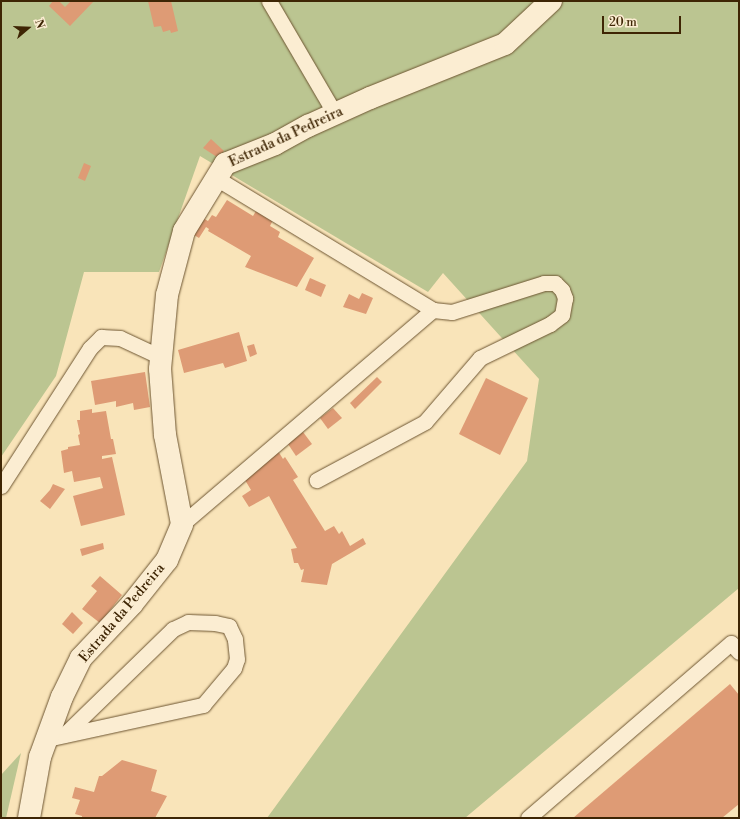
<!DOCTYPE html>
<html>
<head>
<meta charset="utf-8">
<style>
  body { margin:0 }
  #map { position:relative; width:740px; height:819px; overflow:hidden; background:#f9e4b9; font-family:"Libre Bodoni",serif }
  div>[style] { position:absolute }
  .green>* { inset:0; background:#bbc591 }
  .building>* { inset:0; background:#de9b75 }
  .roads { filter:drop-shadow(0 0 1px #6d5531) drop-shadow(0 0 1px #6d5531) }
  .service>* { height:15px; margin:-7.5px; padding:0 7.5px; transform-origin:7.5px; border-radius:7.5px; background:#fbedd2 }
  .minor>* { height:22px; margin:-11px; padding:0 11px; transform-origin:11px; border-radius:11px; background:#fbedd2 }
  span { translate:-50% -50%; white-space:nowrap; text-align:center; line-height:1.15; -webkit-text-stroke:3.5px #fbedd2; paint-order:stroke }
  .street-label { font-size:14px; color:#3e2504 }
  .frame { position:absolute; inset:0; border:2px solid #3e2504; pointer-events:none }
  .north { position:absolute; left:8px; top:8px; width:40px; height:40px; -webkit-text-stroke:3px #fbedd2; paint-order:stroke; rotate:71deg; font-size:11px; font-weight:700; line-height:16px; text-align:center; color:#3e2504 }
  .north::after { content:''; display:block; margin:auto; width:14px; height:18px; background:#3e2504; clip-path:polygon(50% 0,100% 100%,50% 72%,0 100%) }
  .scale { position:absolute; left:602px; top:16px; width:79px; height:18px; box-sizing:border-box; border:2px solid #3e2504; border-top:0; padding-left:5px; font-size:12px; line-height:14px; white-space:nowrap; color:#3e2504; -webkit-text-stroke:3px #fbedd2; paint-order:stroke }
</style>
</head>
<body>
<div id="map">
  <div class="green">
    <i style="clip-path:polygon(1px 1px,739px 1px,739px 588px,465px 818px,267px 818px,527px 461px,539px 379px,443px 273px,428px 292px,200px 156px,159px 272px,84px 272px,56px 376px,1px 457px)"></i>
    <i style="clip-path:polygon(21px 753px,6px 818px,1px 818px,1px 775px)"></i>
  </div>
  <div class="building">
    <i style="clip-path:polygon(53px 1px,59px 1px,65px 7px,71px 1px,94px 1px,70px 26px,49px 6px)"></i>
    <i style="clip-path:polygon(148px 1px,171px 1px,178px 31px,171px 33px,170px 30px,163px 32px,161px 26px,154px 27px)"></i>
    <i style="clip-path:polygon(211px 139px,224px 151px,217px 157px,203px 148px)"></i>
    <i style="clip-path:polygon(84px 163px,91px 166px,85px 181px,78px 178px)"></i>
    <i style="clip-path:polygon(227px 200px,253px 216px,256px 211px,274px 218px,270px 226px,280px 232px,278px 237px,314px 258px,297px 287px,245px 267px,251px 256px,208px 231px,209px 229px,206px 227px,199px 238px,189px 232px,199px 216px,208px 221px,212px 215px,216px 217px)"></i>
    <i style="clip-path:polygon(310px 278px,326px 285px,321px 297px,305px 290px)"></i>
    <i style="clip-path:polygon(362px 293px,373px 298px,366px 314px,343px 307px,349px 294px,359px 299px)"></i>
    <i style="clip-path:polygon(239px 332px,247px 361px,225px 368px,223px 363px,184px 373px,178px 350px)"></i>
    <i style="clip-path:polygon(254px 344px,257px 354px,250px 357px,247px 346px)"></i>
    <i style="clip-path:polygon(145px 372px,150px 407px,134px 410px,133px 403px,116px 407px,116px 401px,95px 405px,91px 381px)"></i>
    <i style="clip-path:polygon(377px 377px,382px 382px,355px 409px,350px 403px)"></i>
    <i style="clip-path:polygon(486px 378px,528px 398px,500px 455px,459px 434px)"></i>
    <i style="clip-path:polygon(333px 408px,342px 418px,328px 429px,320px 418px)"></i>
    <i style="clip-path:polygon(92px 409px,92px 413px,106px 411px,111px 439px,113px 439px,116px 454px,102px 456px,102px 459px,112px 457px,125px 515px,81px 526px,73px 496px,103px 488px,100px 477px,74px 482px,72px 471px,64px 473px,61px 451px,68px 449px,68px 447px,80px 445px,78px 435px,80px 434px,77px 420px,80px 420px,80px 411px)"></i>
    <i style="clip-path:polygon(303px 432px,312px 444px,296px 456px,288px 444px)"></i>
    <i style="clip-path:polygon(278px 451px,283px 459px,285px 457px,298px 477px,293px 480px,325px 531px,334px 526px,339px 534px,342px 531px,350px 546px,363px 538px,366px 544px,332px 564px,327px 585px,301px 582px,304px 569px,301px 570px,298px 563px,294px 563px,291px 549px,297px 548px,269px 496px,249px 507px,242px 496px,251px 490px,245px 480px,247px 479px,244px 475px)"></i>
    <i style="clip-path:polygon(53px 484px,65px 489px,50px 509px,40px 501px,50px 490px)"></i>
    <i style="clip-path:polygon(103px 543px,104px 549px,82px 556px,80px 549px)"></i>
    <i style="clip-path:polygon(100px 576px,122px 595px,100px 623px,82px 609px,97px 591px,91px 586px)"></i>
    <i style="clip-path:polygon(72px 612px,83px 623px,73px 634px,62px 624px)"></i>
    <i style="clip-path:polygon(730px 684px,739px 695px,739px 804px,722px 818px,573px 818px)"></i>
    <i style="clip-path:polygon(122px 760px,157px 770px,151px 791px,167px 796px,155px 818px,82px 818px,82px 816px,75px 814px,80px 800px,72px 798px,75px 787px,94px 792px,99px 776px,102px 776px)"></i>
  </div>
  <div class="roads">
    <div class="service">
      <i style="left:269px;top:1px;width:131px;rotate:59.7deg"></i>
      <i style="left:216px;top:178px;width:254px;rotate:31.3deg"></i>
      <i style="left:433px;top:310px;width:19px;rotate:6deg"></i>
      <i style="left:452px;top:312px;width:96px;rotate:-17.5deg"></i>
      <i style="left:544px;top:283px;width:11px"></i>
      <i style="left:555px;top:283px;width:10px;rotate:45deg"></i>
      <i style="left:562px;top:290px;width:9px;rotate:69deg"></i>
      <i style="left:565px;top:298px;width:17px;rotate:100deg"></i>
      <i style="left:562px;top:315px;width:15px;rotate:143deg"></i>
      <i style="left:550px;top:324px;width:78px;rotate:154.1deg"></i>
      <i style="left:480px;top:358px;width:84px;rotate:130.7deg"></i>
      <i style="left:425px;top:422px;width:123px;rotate:151.8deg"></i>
      <i style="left:1px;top:486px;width:164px;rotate:-57.2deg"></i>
      <i style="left:90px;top:348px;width:16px;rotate:-45deg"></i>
      <i style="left:101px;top:337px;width:19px;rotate:3deg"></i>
      <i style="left:120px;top:338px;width:45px;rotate:24.9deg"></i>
      <i style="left:182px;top:524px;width:330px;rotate:-40.5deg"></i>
      <i style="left:47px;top:739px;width:160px;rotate:-12.3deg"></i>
      <i style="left:203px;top:705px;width:48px;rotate:-50deg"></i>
      <i style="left:234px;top:668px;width:9px;rotate:-72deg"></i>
      <i style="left:237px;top:659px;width:20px;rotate:-96deg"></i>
      <i style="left:235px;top:639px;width:14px;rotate:-115deg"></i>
      <i style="left:229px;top:626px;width:14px;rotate:-168deg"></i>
      <i style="left:215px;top:623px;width:27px;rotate:-178deg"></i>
      <i style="left:188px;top:622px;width:17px;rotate:155deg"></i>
      <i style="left:173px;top:629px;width:152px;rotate:135.8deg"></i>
      <i style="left:528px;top:818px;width:268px;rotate:-40.8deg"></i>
      <i style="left:731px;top:643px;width:12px;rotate:48deg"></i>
    </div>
    <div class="minor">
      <i style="left:29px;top:818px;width:62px;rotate:-79.8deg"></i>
      <i style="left:40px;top:757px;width:64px;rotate:-69.9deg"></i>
      <i style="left:62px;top:697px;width:43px;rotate:-64deg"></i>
      <i style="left:81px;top:658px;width:74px;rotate:-46.6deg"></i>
      <i style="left:132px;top:604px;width:56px;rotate:-51.5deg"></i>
      <i style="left:167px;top:560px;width:39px;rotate:-67deg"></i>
      <i style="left:182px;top:524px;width:91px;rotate:-100.8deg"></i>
      <i style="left:165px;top:435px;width:66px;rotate:-94.3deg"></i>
      <i style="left:160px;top:369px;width:74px;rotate:-84.6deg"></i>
      <i style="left:167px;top:295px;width:66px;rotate:-75.1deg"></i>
      <i style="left:184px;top:231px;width:79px;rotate:-58.5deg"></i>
      <i style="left:225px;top:164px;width:54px;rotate:-21.8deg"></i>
      <i style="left:275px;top:144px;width:38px;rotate:-29deg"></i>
      <i style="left:308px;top:126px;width:68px;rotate:-24.3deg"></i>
      <i style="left:370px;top:98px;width:145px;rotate:-21.8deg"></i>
      <i style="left:505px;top:44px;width:63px;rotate:-43.1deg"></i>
    </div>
  </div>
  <div class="street-label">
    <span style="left:286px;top:137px;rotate:-25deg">Estrada da Pedreira</span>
    <span style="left:122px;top:613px;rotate:-50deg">Estrada da Pedreira</span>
  </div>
  <div class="frame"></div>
  <div class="north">N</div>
  <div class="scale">20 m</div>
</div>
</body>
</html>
